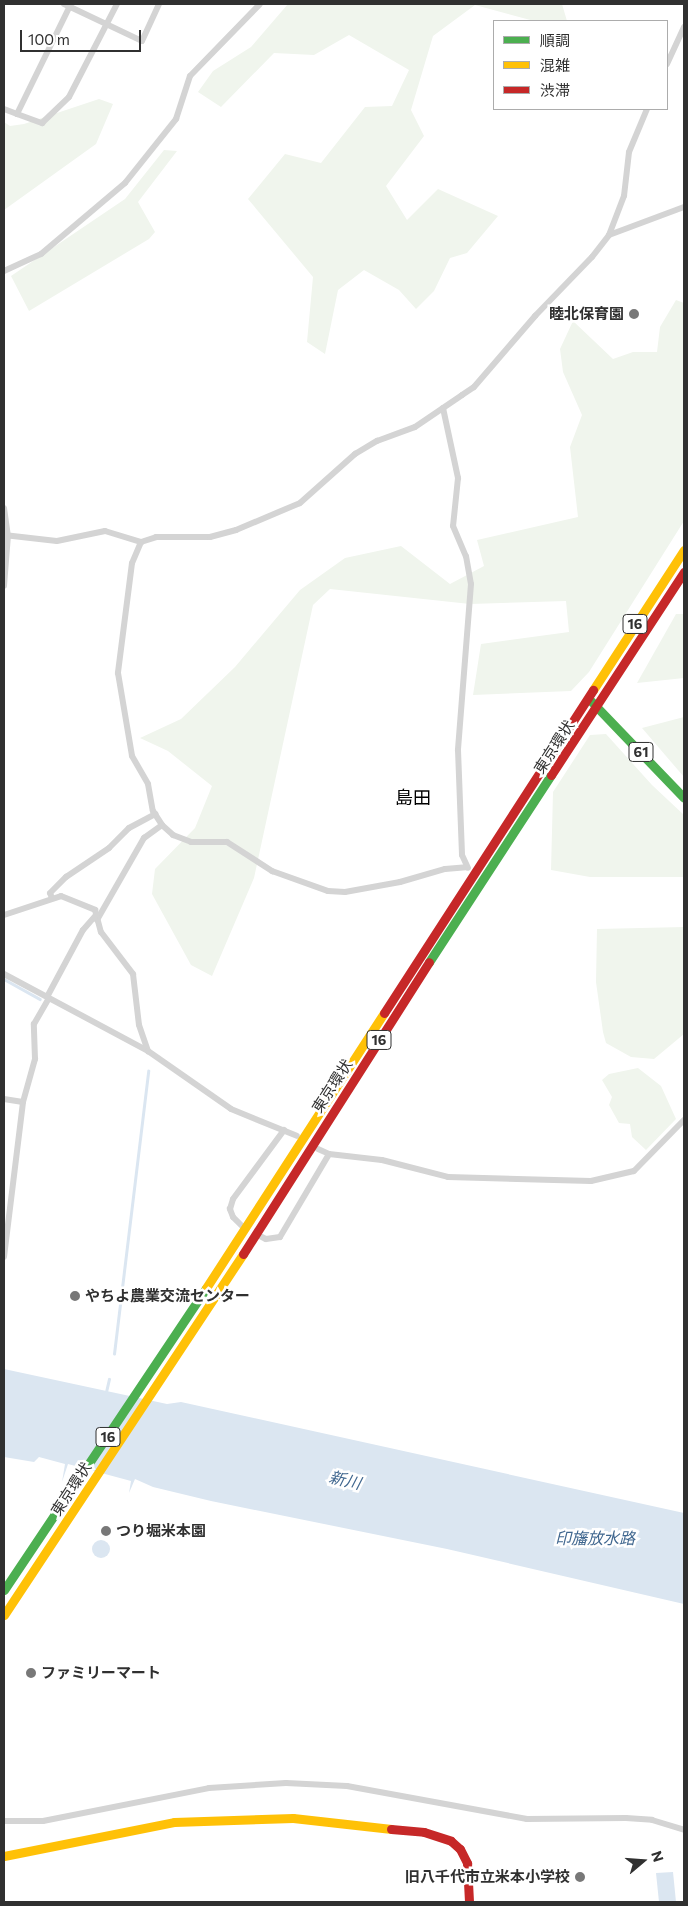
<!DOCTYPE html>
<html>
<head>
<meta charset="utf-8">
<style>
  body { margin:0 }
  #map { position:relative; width:688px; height:1906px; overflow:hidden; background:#fff; font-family:Commissioner,"Noto Sans JP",sans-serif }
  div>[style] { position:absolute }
  .green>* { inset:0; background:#f0f5ed }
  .water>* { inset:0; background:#dbe6f1 }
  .round { border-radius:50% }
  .stream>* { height:2.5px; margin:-1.25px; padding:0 1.25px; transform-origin:1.25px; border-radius:1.25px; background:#dbe6f1 }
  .street>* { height:6px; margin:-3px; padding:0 3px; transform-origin:3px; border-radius:3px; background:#d4d4d4 }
  .fast>* { height:9px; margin:-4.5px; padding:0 4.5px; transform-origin:4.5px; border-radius:4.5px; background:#4caf50 }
  .slow>* { height:9px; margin:-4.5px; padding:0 4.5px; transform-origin:4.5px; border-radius:4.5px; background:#ffc107 }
  .jam>* { height:9px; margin:-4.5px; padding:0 4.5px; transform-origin:4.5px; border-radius:4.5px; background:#c62828 }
  .dots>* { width:14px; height:14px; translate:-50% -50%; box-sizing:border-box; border:2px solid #fff; border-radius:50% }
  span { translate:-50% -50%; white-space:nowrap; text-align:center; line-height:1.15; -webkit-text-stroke:5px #fff; paint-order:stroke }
  .shield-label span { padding:1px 4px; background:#fff; border:1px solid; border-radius:4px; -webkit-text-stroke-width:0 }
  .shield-label { font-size:14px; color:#303030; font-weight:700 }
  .poi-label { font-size:15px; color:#303030; font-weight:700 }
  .right { translate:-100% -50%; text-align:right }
  .left { translate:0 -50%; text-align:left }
  .street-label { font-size:15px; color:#303030 }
  .water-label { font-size:16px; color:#40678f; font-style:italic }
  .quarter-label { font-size:18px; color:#000 }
  .frame { position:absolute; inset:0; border:5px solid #303030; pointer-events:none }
  .legend { position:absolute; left:493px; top:20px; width:175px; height:90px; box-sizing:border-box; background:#fff; border:1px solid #acacac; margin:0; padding:6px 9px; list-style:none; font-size:15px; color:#303030 }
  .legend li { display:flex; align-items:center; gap:10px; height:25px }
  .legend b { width:25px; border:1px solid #acacac }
  .north { position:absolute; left:618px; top:1836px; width:50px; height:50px; -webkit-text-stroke:4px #fff; paint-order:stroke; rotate:72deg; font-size:14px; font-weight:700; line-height:20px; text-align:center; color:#303030 }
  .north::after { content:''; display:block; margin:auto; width:18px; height:22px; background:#303030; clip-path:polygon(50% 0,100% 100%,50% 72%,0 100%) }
  .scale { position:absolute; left:20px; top:30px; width:121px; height:22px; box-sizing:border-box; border:2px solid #303030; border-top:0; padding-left:6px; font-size:15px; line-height:18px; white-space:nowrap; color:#303030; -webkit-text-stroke:4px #fff; paint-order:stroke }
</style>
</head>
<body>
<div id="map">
  <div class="green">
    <i style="clip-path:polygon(288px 4px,562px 4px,567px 21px,534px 21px,475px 5px,433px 36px,411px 110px,424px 136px,386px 186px,407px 220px,438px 189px,498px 216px,467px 253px,450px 258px,434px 291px,416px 309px,399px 290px,364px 270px,338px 290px,325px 354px,307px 342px,313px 277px,248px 199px,285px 154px,321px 163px,365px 107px,392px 106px,409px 70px,349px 35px,314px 55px,274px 53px,221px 107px,198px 92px,213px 71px,251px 47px)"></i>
    <i style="clip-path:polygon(99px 99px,113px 104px,96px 144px,4px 210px,4px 122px,10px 126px,24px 124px)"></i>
    <i style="clip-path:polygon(164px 150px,177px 151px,138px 202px,155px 232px,149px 239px,29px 311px,11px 276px,125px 199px)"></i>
    <i style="clip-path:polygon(676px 300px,684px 303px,684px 521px,589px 672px,571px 691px,473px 695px,481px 644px,569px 632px,566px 601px,470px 604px,330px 589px,313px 605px,254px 878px,212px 976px,191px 965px,152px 894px,155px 869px,195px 828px,212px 786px,168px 751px,140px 738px,181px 719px,235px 667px,300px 590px,345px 558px,401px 546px,450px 584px,484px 566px,477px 540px,578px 517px,570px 447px,582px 415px,563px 372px,560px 349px,573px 321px,613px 359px,633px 352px,657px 352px,660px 327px)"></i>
    <i style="clip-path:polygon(676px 614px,684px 614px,684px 678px,637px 683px)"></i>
    <i style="clip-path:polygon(684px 717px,684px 777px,642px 728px)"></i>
    <i style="clip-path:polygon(606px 734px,652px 785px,684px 815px,684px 877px,590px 877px,551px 870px,553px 792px,590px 735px)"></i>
    <i style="clip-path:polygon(684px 927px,684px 1034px,654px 1059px,631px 1057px,606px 1043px,603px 1032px,596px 982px,597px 929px)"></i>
    <i style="clip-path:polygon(638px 1068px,661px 1086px,676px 1119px,646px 1150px,632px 1137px,630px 1124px,619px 1123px,609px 1105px,612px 1097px,602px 1080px,609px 1074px)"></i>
  </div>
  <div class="water">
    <i style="clip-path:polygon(4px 1369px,167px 1404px,181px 1402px,684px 1513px,684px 1604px,447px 1549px,211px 1501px,153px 1487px,135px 1479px,129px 1493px,131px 1481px,68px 1464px,62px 1482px,65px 1464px,39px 1457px,34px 1462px,4px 1457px)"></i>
    <i class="round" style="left:92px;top:1540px;width:18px;height:18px"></i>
    <i style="clip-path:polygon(673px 1872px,676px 1902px,659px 1902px,656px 1873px)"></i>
  </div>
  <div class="stream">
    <i style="left:4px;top:979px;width:41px;rotate:29.1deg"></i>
    <i style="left:114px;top:1354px;width:285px;rotate:-83.1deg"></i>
    <i style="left:106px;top:1392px;width:13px;rotate:-77deg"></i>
  </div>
  <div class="street">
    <i style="left:64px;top:4px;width:86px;rotate:25.4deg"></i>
    <i style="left:142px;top:41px;width:41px;rotate:-65.3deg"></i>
    <i style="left:667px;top:64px;width:41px;rotate:-65.3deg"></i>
    <i style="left:4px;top:109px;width:14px;rotate:21deg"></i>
    <i style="left:17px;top:114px;width:123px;rotate:-63.9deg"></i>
    <i style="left:17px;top:114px;width:27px;rotate:20deg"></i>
    <i style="left:42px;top:123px;width:37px;rotate:-44deg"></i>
    <i style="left:69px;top:97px;width:105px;rotate:-62.7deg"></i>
    <i style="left:609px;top:235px;width:80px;rotate:-20.5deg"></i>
    <i style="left:4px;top:271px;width:41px;rotate:-24.7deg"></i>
    <i style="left:41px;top:254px;width:110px;rotate:-40.2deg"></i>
    <i style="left:125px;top:183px;width:82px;rotate:-51.4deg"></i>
    <i style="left:176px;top:119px;width:45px;rotate:-72deg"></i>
    <i style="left:190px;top:76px;width:100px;rotate:-45.8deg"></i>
    <i style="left:443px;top:408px;width:72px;rotate:77.9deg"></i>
    <i style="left:458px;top:478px;width:48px;rotate:95.9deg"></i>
    <i style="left:453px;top:526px;width:33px;rotate:67deg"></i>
    <i style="left:466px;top:556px;width:28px;rotate:80deg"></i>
    <i style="left:471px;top:584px;width:167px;rotate:94.5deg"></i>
    <i style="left:458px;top:750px;width:105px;rotate:87.8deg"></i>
    <i style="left:462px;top:855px;width:14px;rotate:65deg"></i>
    <i style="left:4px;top:508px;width:27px;rotate:82deg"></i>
    <i style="left:8px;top:535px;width:51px;rotate:94.5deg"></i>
    <i style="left:4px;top:535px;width:53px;rotate:6.5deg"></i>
    <i style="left:57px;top:541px;width:49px;rotate:-11.8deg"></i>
    <i style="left:105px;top:531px;width:38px;rotate:17deg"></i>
    <i style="left:141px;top:542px;width:16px;rotate:-18deg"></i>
    <i style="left:156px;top:537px;width:54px"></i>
    <i style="left:210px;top:537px;width:27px;rotate:-15deg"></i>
    <i style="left:236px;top:530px;width:69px;rotate:-22.9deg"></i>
    <i style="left:300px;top:503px;width:74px;rotate:-41.7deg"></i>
    <i style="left:355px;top:454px;width:26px;rotate:-31deg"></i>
    <i style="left:377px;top:441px;width:40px;rotate:-20.2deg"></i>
    <i style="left:415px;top:427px;width:57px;rotate:-34.2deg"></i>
    <i style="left:462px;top:395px;width:14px;rotate:-34deg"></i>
    <i style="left:474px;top:387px;width:94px;rotate:-49.3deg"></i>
    <i style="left:535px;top:316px;width:82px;rotate:-46deg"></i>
    <i style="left:592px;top:257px;width:28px;rotate:-52deg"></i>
    <i style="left:609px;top:235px;width:42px;rotate:-69deg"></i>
    <i style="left:624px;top:196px;width:44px;rotate:-83.5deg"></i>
    <i style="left:629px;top:152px;width:47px;rotate:-67.3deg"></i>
    <i style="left:141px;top:542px;width:23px;rotate:113deg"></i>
    <i style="left:132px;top:563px;width:111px;rotate:97.3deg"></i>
    <i style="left:118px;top:673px;width:84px;rotate:80.4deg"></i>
    <i style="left:132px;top:756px;width:32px;rotate:60deg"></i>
    <i style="left:148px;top:784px;width:27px;rotate:80deg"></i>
    <i style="left:153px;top:811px;width:17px;rotate:57deg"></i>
    <i style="left:162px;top:825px;width:15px;rotate:42deg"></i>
    <i style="left:173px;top:835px;width:19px;rotate:21deg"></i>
    <i style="left:191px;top:842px;width:36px"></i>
    <i style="left:227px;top:842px;width:54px;rotate:32.8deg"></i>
    <i style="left:272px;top:871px;width:59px;rotate:19.7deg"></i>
    <i style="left:328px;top:891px;width:17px;rotate:3deg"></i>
    <i style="left:345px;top:892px;width:56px;rotate:-10.3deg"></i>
    <i style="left:400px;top:882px;width:47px;rotate:-16.1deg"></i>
    <i style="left:445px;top:869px;width:21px;rotate:-5deg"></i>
    <i style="left:52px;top:898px;width:5px;rotate:-112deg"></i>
    <i style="left:50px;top:893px;width:23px;rotate:-45deg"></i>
    <i style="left:66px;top:877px;width:52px;rotate:-34deg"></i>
    <i style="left:109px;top:848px;width:28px;rotate:-45deg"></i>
    <i style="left:129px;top:828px;width:30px;rotate:-28deg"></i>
    <i style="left:4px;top:915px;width:60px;rotate:-18.4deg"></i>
    <i style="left:61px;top:896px;width:37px;rotate:22deg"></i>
    <i style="left:95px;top:910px;width:23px;rotate:75deg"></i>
    <i style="left:101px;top:932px;width:53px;rotate:52.7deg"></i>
    <i style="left:133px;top:974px;width:51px;rotate:83.3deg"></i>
    <i style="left:139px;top:1025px;width:28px;rotate:71deg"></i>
    <i style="left:97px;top:920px;width:95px;rotate:-60.2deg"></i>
    <i style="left:144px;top:838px;width:22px;rotate:-36deg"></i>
    <i style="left:4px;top:974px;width:163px;rotate:28.1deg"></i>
    <i style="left:148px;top:1051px;width:101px;rotate:34.9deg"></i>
    <i style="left:231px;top:1109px;width:71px;rotate:22.2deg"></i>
    <i style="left:47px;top:997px;width:76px;rotate:-61.8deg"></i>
    <i style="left:83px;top:930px;width:20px;rotate:-49deg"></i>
    <i style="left:4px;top:1099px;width:19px;rotate:9deg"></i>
    <i style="left:318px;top:1149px;width:12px;rotate:24deg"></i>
    <i style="left:329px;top:1154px;width:53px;rotate:6.5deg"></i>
    <i style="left:382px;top:1160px;width:68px;rotate:14.4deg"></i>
    <i style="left:448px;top:1177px;width:143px;rotate:1.6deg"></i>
    <i style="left:591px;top:1181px;width:44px;rotate:-13.1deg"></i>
    <i style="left:634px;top:1171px;width:71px;rotate:-45.6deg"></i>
    <i style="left:243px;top:1227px;width:14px;rotate:-135deg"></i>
    <i style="left:233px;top:1217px;width:9px;rotate:-111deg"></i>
    <i style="left:230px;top:1209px;width:10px;rotate:-73deg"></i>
    <i style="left:233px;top:1199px;width:86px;rotate:-53.5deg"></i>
    <i style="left:256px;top:1234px;width:11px;rotate:27deg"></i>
    <i style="left:266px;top:1239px;width:14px;rotate:-8deg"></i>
    <i style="left:280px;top:1237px;width:96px;rotate:-59.4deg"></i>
    <i style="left:4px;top:1257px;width:156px;rotate:-83deg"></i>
    <i style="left:23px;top:1102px;width:45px;rotate:-74.4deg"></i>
    <i style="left:35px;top:1059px;width:35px;rotate:-92deg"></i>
    <i style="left:34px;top:1024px;width:30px;rotate:-60deg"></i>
    <i style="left:4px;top:1821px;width:39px"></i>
    <i style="left:43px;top:1821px;width:169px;rotate:-11.2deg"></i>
    <i style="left:209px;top:1788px;width:77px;rotate:-3.7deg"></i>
    <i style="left:286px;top:1783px;width:61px;rotate:2.8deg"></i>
    <i style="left:347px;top:1786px;width:183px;rotate:10.4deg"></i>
    <i style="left:527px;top:1819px;width:99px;rotate:-0.6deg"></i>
    <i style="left:626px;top:1818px;width:26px;rotate:4deg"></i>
    <i style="left:652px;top:1820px;width:34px;rotate:17deg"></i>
  </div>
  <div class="fast">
    <i style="left:591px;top:701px;width:134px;rotate:46.2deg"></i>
    <i style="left:429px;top:962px;width:223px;rotate:-56.9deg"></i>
    <i style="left:4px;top:1590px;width:363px;rotate:-56.2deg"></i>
  </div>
  <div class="slow">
    <i style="left:593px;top:690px;width:167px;rotate:-57deg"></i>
    <i style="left:206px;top:1288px;width:328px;rotate:-57.1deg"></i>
    <i style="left:4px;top:1615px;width:433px;rotate:-56.5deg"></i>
    <i style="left:4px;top:1856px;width:173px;rotate:-11.3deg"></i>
    <i style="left:174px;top:1822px;width:119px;rotate:-1.9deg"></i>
    <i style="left:293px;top:1818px;width:99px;rotate:6.4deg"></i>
  </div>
  <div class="jam">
    <i style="left:551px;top:775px;width:243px;rotate:-56.8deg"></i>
    <i style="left:384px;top:1013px;width:385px;rotate:-57.1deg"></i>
    <i style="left:243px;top:1254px;width:346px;rotate:-57.5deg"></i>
    <i style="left:391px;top:1829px;width:33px;rotate:5deg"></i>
    <i style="left:424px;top:1832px;width:28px;rotate:18deg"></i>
    <i style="left:451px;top:1841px;width:12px;rotate:42deg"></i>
    <i style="left:460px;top:1849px;width:16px;rotate:63deg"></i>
    <i style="left:467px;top:1863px;width:39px;rotate:87deg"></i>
  </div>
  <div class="dots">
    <i style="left:634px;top:314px;background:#787878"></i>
    <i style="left:75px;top:1296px;background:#787878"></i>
    <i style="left:106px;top:1531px;background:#787878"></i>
    <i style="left:31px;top:1673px;background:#787878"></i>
    <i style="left:580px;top:1877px;background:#787878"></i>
  </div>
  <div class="shield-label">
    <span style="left:635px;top:624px">16</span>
    <span style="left:641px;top:752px">61</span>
    <span style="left:379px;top:1040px">16</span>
    <span style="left:108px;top:1437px">16</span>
  </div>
  <div class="poi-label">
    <span class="right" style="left:624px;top:314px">睦北保育園</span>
    <span class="left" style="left:85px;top:1296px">やちよ農業交流センター</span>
    <span class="left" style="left:116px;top:1531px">つり堀米本園</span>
    <span class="left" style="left:41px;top:1673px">ファミリーマート</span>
    <span class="right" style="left:570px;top:1877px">旧八千代市立米本小学校</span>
  </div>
  <div class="street-label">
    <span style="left:554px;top:747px;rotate:-57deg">東京環状</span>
    <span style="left:332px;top:1086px;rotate:-57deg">東京環状</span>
    <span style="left:71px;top:1489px;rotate:-57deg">東京環状</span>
  </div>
  <div class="water-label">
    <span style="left:345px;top:1480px;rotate:13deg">新川</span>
    <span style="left:595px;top:1538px">印旛放水路</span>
  </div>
  <div class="quarter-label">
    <span style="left:413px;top:797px">島田</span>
  </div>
  <div class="frame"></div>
  <ul class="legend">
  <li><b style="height:6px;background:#4caf50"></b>順調</li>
  <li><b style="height:6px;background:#ffc107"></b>混雑</li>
  <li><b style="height:6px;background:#c62828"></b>渋滞</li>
  </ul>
  <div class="north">N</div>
  <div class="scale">100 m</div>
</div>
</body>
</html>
